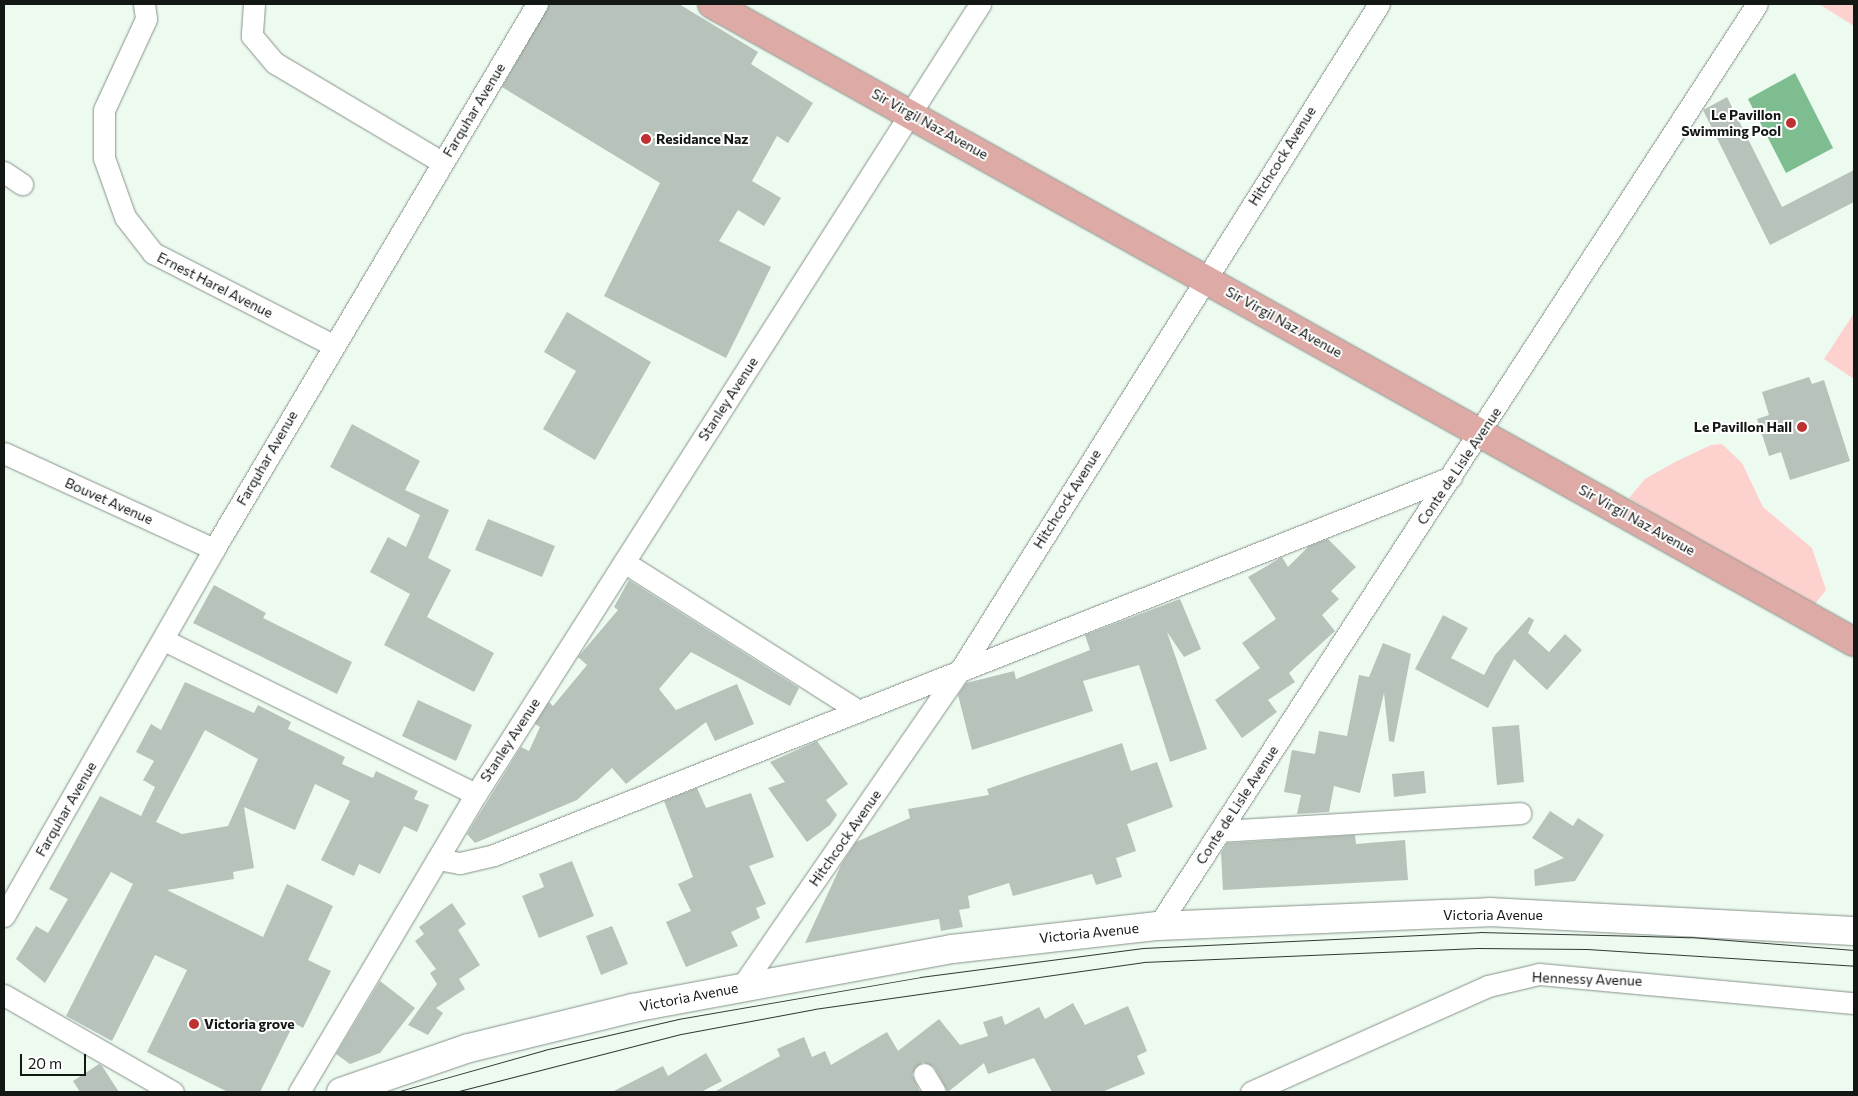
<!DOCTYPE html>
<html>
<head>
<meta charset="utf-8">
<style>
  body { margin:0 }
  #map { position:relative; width:1858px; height:1096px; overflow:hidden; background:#edfaf0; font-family:Commissioner,sans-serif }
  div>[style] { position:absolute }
  .green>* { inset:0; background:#fdd2ce }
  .water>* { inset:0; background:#7ebd90 }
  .building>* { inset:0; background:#b7c3ba }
  .roads { filter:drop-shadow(0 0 1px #869289) drop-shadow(0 0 1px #869289) }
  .street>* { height:21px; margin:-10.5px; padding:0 10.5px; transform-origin:10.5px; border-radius:10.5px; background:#fff }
  .secondary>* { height:28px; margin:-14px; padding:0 14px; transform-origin:14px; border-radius:14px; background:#fff }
  .primary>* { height:28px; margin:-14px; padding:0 14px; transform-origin:14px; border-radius:14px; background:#ddaaa6 }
  .tram>* { height:1px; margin:-0.5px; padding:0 0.5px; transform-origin:0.5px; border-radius:0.5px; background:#323934 }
  .dots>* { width:14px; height:14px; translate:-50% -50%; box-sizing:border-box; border:2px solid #fff; border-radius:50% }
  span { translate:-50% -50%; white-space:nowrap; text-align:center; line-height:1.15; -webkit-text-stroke:4px #fff; paint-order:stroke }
  .street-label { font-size:14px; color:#131814 }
  .poi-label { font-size:14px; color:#131814; font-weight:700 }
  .right { translate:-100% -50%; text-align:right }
  .left { translate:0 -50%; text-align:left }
  .frame { position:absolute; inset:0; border:5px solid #131814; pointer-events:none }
  .scale { position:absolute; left:20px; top:1054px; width:66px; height:22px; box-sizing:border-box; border:2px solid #131814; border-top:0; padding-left:6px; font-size:15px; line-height:18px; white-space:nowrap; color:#131814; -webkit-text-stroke:4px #fff; paint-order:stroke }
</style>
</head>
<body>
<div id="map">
  <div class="green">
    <i style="clip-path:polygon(1819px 4px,1854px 4px,1854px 26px)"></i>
    <i style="clip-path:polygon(1854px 313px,1854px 379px,1824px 359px)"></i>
    <i style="clip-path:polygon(1722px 444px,1742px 463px,1763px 507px,1812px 548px,1826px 590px,1815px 604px,1795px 601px,1629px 498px,1645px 479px,1675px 462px,1711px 445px)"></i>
  </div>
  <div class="water">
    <i style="clip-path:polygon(1795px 73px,1833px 148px,1786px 173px,1748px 99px)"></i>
  </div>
  <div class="building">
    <i style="clip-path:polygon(549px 4px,679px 4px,758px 52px,751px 64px,813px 103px,788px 143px,777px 136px,752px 181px,781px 198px,764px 226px,738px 210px,719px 241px,771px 267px,726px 358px,604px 296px,660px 183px,502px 87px)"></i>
    <i style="clip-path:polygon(1727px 97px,1782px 207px,1854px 170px,1854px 202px,1770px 245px,1703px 110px)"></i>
    <i style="clip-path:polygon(567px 312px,651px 362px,595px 460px,543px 429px,576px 371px,544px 352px)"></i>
    <i style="clip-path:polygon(1809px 377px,1812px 384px,1824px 380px,1850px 461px,1790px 480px,1781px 452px,1769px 456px,1757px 419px,1769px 415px,1762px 392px)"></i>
    <i style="clip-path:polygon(352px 424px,420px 461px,405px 490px,449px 510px,428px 558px,451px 570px,427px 617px,494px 653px,474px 692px,384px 645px,410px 594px,370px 572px,388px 537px,406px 547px,420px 515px,330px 467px)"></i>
    <i style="clip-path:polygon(488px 519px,555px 546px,542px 577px,475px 550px)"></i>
    <i style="clip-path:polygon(1328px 539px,1356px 567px,1331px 591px,1339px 599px,1322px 615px,1335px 631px,1289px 673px,1295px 682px,1268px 700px,1277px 712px,1242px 738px,1215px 700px,1260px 668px,1242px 643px,1276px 619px,1248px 577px,1282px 557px,1288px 567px,1309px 546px)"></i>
    <i style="clip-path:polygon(629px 580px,799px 688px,790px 706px,691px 652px,659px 689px,676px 710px,737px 684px,754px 724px,715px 741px,706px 722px,626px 784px,612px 768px,577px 800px,475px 843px,467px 834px,521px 747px,529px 751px,540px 727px,535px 724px,549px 702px,553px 706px,587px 665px,578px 657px,618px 610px,614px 607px)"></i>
    <i style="clip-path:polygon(214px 585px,266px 613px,263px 618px,352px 662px,337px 694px,193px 623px)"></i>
    <i style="clip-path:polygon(1180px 599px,1201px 649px,1184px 657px,1167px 632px,1207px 749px,1170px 762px,1139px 665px,1083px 681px,1093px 711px,972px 750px,958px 695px,966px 683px,1014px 671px,1016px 679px,1090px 650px,1085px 635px)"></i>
    <i style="clip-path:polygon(1443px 615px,1468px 628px,1451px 658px,1484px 675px,1495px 655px,1529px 617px,1534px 620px,1528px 633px,1549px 652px,1565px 634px,1582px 650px,1547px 690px,1514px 659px,1488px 708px,1415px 669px)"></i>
    <i style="clip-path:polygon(1383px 643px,1411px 654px,1394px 742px,1389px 741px,1384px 693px,1360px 793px,1334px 786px,1329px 812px,1297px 814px,1301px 795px,1284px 792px,1292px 750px,1315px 754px,1319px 731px,1347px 736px,1359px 675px,1369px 677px)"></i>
    <i style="clip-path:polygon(evenodd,185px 682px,254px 713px,258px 705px,291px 722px,288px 729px,345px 757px,342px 764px,373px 778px,376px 771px,418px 791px,414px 799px,429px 805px,417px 832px,404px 826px,380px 874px,359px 864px,354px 876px,321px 860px,350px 801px,315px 784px,295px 830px,244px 807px,254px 868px,233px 872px,234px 879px,167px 890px,263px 937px,287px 884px,333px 906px,308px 960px,331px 971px,303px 1028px,294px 1023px,260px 1092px,228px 1092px,147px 1052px,187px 970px,155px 955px,112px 1041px,66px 1016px,133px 884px,111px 872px,45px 983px,16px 959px,36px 926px,48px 933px,68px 899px,49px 889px,100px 796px,141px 816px,155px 787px,143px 780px,154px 761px,136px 752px,151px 724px,161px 730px,185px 682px,205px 730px,258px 759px,228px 826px,182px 834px,156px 822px,205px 730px)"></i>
    <i style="clip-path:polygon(418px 700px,472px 725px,456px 761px,402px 736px)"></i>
    <i style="clip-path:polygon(1519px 725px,1524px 782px,1497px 785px,1492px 727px)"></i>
    <i style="clip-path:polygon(817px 741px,848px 784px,826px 800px,837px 815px,830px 825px,807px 842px,768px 788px,785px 782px,770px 762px)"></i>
    <i style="clip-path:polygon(1122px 743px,1131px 771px,1157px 762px,1173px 807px,1127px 824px,1136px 851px,1116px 858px,1122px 877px,1096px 885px,1092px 874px,1013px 896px,1009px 883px,968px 896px,970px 908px,959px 910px,963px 927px,941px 931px,939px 919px,805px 943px,841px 865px,856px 842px,910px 818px,908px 809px,989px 795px,987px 789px)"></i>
    <i style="clip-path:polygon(1424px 771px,1426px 793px,1394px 797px,1392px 774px)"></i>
    <i style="clip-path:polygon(697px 788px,706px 808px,751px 793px,774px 857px,749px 866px,766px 904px,756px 908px,760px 918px,731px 932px,738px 946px,686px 967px,666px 922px,691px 911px,678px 884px,693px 877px,664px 801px)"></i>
    <i style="clip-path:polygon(1550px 811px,1573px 826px,1578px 818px,1604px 835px,1575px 881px,1535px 886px,1534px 870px,1564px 858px,1532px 838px)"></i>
    <i style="clip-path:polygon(1355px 835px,1356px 844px,1405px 840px,1408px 880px,1223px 890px,1221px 853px,1227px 843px)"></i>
    <i style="clip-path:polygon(572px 861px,594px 916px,539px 938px,522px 896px,544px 887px,539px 874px)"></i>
    <i style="clip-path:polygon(452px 903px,466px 924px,458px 930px,480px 965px,459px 979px,465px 989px,436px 1008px,443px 1013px,428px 1035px,408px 1025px,437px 984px,430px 973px,436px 969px,415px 941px,424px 934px,419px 927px)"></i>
    <i style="clip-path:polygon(612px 926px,628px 964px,601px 975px,586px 936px)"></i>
    <i style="clip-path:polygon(380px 981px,415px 1008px,380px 1053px,350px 1064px,336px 1054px)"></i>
    <i style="clip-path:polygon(1073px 1003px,1085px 1025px,1128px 1006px,1147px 1051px,1137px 1056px,1145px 1074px,1102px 1092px,1052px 1092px,1034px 1058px,988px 1074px,984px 1063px,948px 1092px,934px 1067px,923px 1062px,912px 1074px,920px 1092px,714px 1092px,780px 1056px,777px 1049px,804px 1037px,812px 1057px,825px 1051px,831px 1065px,887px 1032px,898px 1051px,939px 1019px,960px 1045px,988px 1036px,983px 1022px,1002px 1016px,1005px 1025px,1039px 1007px,1045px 1019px)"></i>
    <i style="clip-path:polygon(706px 1053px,722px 1081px,701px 1092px,612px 1092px,663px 1066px,668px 1076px)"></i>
    <i style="clip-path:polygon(99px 1064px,102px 1066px,119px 1092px,80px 1092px,73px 1081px)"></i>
  </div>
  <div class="roads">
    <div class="street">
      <i style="left:144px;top:4px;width:15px;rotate:82deg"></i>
      <i style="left:146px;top:19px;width:100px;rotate:114.8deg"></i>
      <i style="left:104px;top:110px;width:48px;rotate:90deg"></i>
      <i style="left:104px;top:158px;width:63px;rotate:70.4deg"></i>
      <i style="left:125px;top:217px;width:46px;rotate:52.1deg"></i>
      <i style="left:153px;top:253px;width:202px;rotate:27.1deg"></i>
      <i style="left:254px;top:4px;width:32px;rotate:94deg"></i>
      <i style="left:252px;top:36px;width:35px;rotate:50deg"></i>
      <i style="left:275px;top:63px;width:194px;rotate:30.7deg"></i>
      <i style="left:4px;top:172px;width:22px;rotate:34deg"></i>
      <i style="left:4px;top:453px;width:231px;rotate:24.6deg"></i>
      <i style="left:624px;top:562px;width:278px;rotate:32.4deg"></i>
      <i style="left:164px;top:640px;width:348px;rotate:26.3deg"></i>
      <i style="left:1220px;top:831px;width:301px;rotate:-3.4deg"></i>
      <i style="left:437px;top:859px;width:23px;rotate:10deg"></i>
      <i style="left:460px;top:863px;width:35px;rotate:-13deg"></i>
      <i style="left:494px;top:855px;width:1029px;rotate:-21.55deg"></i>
      <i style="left:4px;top:916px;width:423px;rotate:-60.2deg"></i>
      <i style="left:214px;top:549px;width:634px;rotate:-59.35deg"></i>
      <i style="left:1158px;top:926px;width:1099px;rotate:-56.99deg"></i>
      <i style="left:742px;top:986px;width:382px;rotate:-55.4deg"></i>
      <i style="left:959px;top:672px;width:789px;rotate:-57.84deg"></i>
      <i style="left:4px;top:995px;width:195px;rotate:29.9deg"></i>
      <i style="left:924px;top:1074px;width:21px;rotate:59deg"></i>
      <i style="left:299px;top:1092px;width:347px;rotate:-59.3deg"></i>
      <i style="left:476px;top:794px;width:937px;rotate:-57.46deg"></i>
      <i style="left:1251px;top:1092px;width:260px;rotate:-24.1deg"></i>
      <i style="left:1488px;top:986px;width:52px;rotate:-13.2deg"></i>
      <i style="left:1539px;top:974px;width:316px;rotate:5.3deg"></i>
    </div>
    <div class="secondary">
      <i style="left:341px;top:1092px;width:135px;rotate:-19deg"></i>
      <i style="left:469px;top:1048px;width:169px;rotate:-13.7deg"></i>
      <i style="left:633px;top:1008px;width:324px;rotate:-10.5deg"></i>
      <i style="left:952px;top:949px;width:207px;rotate:-6.4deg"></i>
      <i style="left:1158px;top:926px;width:331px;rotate:-2.4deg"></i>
      <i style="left:1489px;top:912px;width:365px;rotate:3deg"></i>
    </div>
    <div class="primary">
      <i style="left:712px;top:4px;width:1308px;rotate:29.19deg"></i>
    </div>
  </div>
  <div class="tram">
    <i style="left:396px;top:1092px;width:154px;rotate:-15.8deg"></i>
    <i style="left:544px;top:1050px;width:138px;rotate:-13deg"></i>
    <i style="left:678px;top:1019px;width:246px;rotate:-9.8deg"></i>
    <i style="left:920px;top:977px;width:225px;rotate:-7.4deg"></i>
    <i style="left:1143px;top:948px;width:336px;rotate:-2.7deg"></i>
    <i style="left:1479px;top:932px;width:211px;rotate:1.4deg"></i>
    <i style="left:1690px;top:937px;width:165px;rotate:4.5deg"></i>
    <i style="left:455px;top:1092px;width:233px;rotate:-14.4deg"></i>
    <i style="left:681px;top:1034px;width:135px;rotate:-10.6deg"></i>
    <i style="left:814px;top:1009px;width:332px;rotate:-8.1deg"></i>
    <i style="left:1143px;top:962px;width:335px;rotate:-2.4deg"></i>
    <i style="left:1478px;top:948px;width:109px;rotate:0.5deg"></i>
    <i style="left:1587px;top:949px;width:268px;rotate:3.6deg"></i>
  </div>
  <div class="dots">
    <i style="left:1791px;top:123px;background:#bf3030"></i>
    <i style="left:646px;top:139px;background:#bf3030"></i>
    <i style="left:1802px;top:427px;background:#bf3030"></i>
    <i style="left:194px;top:1024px;background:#bf3030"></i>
  </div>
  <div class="street-label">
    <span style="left:474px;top:110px;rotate:-59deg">Farquhar Avenue</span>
    <span style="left:930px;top:124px;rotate:29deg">Sir Virgil Naz Avenue</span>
    <span style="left:1282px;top:156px;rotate:-58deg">Hitchcock Avenue</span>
    <span style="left:215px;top:285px;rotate:27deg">Ernest Harel Avenue</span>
    <span style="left:1284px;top:322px;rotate:29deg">Sir Virgil Naz Avenue</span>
    <span style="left:728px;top:399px;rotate:-57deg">Stanley Avenue</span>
    <span style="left:267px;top:458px;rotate:-60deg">Farquhar Avenue</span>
    <span style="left:1459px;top:466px;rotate:-56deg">Conte de Lisle Avenue</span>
    <span style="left:1067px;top:499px;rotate:-58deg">Hitchcock Avenue</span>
    <span style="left:109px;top:501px;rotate:24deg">Bouvet Avenue</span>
    <span style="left:1637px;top:520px;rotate:29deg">Sir Virgil Naz Avenue</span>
    <span style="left:510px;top:740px;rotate:-57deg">Stanley Avenue</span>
    <span style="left:1237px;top:805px;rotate:-57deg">Conte de Lisle Avenue</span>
    <span style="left:66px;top:809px;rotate:-60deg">Farquhar Avenue</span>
    <span style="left:845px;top:838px;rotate:-55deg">Hitchcock Avenue</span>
    <span style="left:1493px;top:915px">Victoria Avenue</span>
    <span style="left:1089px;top:933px;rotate:-6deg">Victoria Avenue</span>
    <span style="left:1587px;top:979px;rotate:2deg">Hennessy Avenue</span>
    <span style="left:689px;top:997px;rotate:-11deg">Victoria Avenue</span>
  </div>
  <div class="poi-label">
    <span class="right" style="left:1781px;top:123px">Le Pavillon<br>Swimming Pool</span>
    <span class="left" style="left:656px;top:139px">Residance Naz</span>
    <span class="right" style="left:1792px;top:427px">Le Pavillon Hall</span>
    <span class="left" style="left:204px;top:1024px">Victoria grove</span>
  </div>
  <div class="frame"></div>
  <div class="scale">20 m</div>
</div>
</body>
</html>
